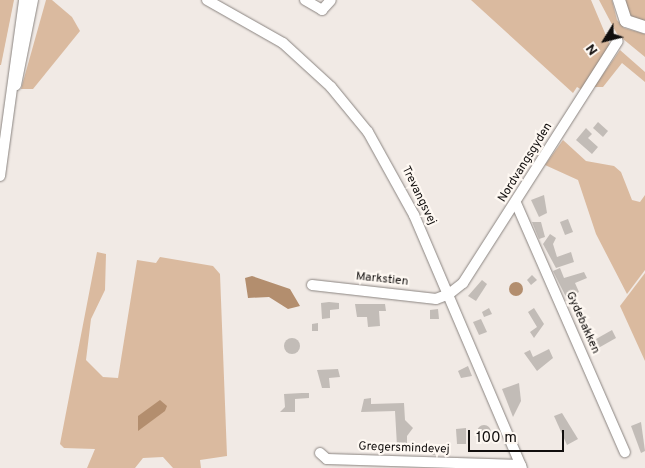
<!DOCTYPE html>
<html>
<head>
<meta charset="utf-8">
<style>
  body { margin:0 }
  #map { position:relative; width:645px; height:468px; overflow:hidden; background:#f1eae5; font-family:Overpass,sans-serif }
  div>[style] { position:absolute }
  .green>* { inset:0; background:#daba9f }
  .water>* { inset:0; background:#b38e6e }
  .round { border-radius:50% }
  .building>* { inset:0; background:#c2bcb7 }
  .roads { filter:drop-shadow(0 0 1px #8a8480) drop-shadow(0 0 1px #8a8480) }
  .minor>* { height:10px; margin:-5px; padding:0 5px; transform-origin:5px; border-radius:5px; background:#fff }
  .major>* { height:12px; margin:-6px; padding:0 6px; transform-origin:6px; border-radius:6px; background:#fff }
  span { translate:-50% -50%; white-space:nowrap; text-align:center; line-height:1.15; -webkit-text-stroke:4.5px #fef8f2; paint-order:stroke }
  .street-label { font-size:12px; color:#110e0d }
  .north { position:absolute; left:580px; top:15px; width:50px; height:50px; -webkit-text-stroke:4px #fef8f2; paint-order:stroke; rotate:234deg; font-size:14px; font-weight:700; line-height:20px; text-align:center; color:#110e0d }
  .north::after { content:''; display:block; margin:auto; width:18px; height:22px; background:#110e0d; clip-path:polygon(50% 0,100% 100%,50% 72%,0 100%) }
  .scale { position:absolute; left:468px; top:430px; width:96px; height:22px; box-sizing:border-box; border:2px solid #110e0d; border-top:0; padding-left:6px; font-size:15px; line-height:18px; white-space:nowrap; color:#110e0d; -webkit-text-stroke:4px #fef8f2; paint-order:stroke }
</style>
</head>
<body>
<div id="map">
  <div class="green">
    <i style="clip-path:polygon(0 0,14px 0,1px 65px,0 65px)"></i>
    <i style="clip-path:polygon(46px 0,52px 0,72px 17px,80px 31px,33px 89px,21px 89px)"></i>
    <i style="clip-path:polygon(471px 0,591px 0,610px 45px,582px 90px,577px 87px,573px 93px)"></i>
    <i style="clip-path:polygon(599px 0,612px 0,617px 20px,624px 28px,645px 34px,645px 57px,617px 34px)"></i>
    <i style="clip-path:polygon(624px 0,645px 0,645px 23px,633px 21px)"></i>
    <i style="clip-path:polygon(620px 50px,645px 72px,645px 82px,622px 63px,603px 87px,594px 87px)"></i>
    <i style="clip-path:polygon(563px 140px,586px 161px,614px 166px,621px 172px,632px 200px,640px 202px,645px 195px,645px 270px,627px 294px,596px 234px,578px 180px,545px 165px)"></i>
    <i style="clip-path:polygon(97px 252px,106px 254px,105px 290px,91px 319px,86px 360px,103px 377px,118px 378px,137px 260px,156px 263px,160px 257px,213px 266px,220px 274px,227px 456px,200px 460px,201px 468px,173px 468px,163px 457px,143px 458px,135px 468px,87px 468px,95px 449px,64px 448px,60px 444px)"></i>
    <i style="clip-path:polygon(645px 273px,645px 361px,620px 306px)"></i>
  </div>
  <div class="water">
    <i style="clip-path:polygon(252px 276px,290px 289px,300px 306px,288px 309px,269px 297px,248px 298px,245px 278px)"></i>
    <i class="round" style="left:509px;top:282px;width:14px;height:14px"></i>
    <i style="clip-path:polygon(160px 400px,167px 406px,165px 411px,138px 431px,138px 416px)"></i>
  </div>
  <div class="building">
    <i style="clip-path:polygon(598px 122px,608px 131px,603px 137px,593px 128px)"></i>
    <i style="clip-path:polygon(586px 128px,592px 134px,588px 138px,598px 147px,592px 154px,576px 140px)"></i>
    <i style="clip-path:polygon(544px 195px,547px 213px,539px 217px,531px 200px)"></i>
    <i style="clip-path:polygon(568px 219px,573px 232px,565px 235px,560px 222px)"></i>
    <i style="clip-path:polygon(532px 222px,541px 222px,545px 237px,539px 239px)"></i>
    <i style="clip-path:polygon(550px 234px,556px 238px,553px 244px,557px 257px,571px 252px,574px 262px,556px 268px,543px 244px)"></i>
    <i style="clip-path:polygon(560px 268px,564px 278px,584px 272px,587px 278px,575px 283px,579px 292px,567px 299px,553px 271px)"></i>
    <i style="clip-path:polygon(532px 275px,537px 280px,531px 285px,527px 280px)"></i>
    <i style="clip-path:polygon(482px 280px,487px 284px,476px 301px,468px 296px)"></i>
    <i style="clip-path:polygon(329px 302px,339px 303px,339px 309px,330px 310px,330px 318px,322px 319px,321px 303px)"></i>
    <i style="clip-path:polygon(355px 304px,385px 304px,386px 311px,379px 311px,380px 326px,368px 327px,367px 317px,357px 317px)"></i>
    <i style="clip-path:polygon(489px 308px,492px 314px,484px 317px,482px 312px)"></i>
    <i style="clip-path:polygon(534px 308px,544px 324px,534px 338px,530px 332px,537px 327px,528px 312px)"></i>
    <i style="clip-path:polygon(438px 309px,439px 319px,430px 319px,430px 310px)"></i>
    <i style="clip-path:polygon(481px 319px,487px 332px,479px 335px,473px 322px)"></i>
    <i style="clip-path:polygon(318px 323px,318px 331px,312px 331px,312px 324px)"></i>
    <i style="clip-path:polygon(612px 330px,616px 338px,593px 351px,589px 343px)"></i>
    <i class="round" style="left:284px;top:338px;width:16px;height:16px"></i>
    <i style="clip-path:polygon(549px 349px,553px 358px,537px 371px,524px 353px,530px 350px,533px 357px)"></i>
    <i style="clip-path:polygon(468px 366px,472px 376px,461px 378px,458px 371px)"></i>
    <i style="clip-path:polygon(317px 370px,338px 369px,340px 377px,329px 378px,330px 388px,322px 388px)"></i>
    <i style="clip-path:polygon(519px 383px,521px 401px,513px 417px,502px 389px)"></i>
    <i style="clip-path:polygon(302px 393px,309px 393px,309px 398px,295px 399px,295px 412px,280px 412px,285px 407px,284px 394px)"></i>
    <i style="clip-path:polygon(371px 398px,371px 404px,404px 403px,405px 420px,413px 428px,407px 436px,407px 445px,397px 446px,395px 411px,361px 412px,364px 399px)"></i>
    <i style="clip-path:polygon(562px 413px,578px 439px,567px 445px,554px 416px)"></i>
    <i style="clip-path:polygon(641px 422px,645px 451px,641px 453px,631px 426px)"></i>
    <i class="round" style="left:477px;top:425px;width:14px;height:14px"></i>
    <i style="clip-path:polygon(466px 428px,466px 444px,457px 444px,456px 429px)"></i>
    <i class="round" style="left:428.5px;top:443.5px;width:11px;height:11px"></i>
  </div>
  <div class="roads">
    <div class="minor">
      <i style="left:207px;top:0;width:87px;rotate:29.5deg"></i>
      <i style="left:283px;top:43px;width:65px;rotate:42.5deg"></i>
      <i style="left:331px;top:87px;width:58px;rotate:50.6deg"></i>
      <i style="left:368px;top:132px;width:95px;rotate:61deg"></i>
      <i style="left:414px;top:215px;width:275px;rotate:66.9deg"></i>
      <i style="left:305px;top:0;width:20px;rotate:30deg"></i>
      <i style="left:322px;top:10px;width:13px;rotate:-48deg"></i>
      <i style="left:16px;top:85px;width:87px;rotate:-78.7deg"></i>
      <i style="left:0;top:176px;width:178px;rotate:-82.2deg"></i>
      <i style="left:516px;top:203px;width:272px;rotate:66.4deg"></i>
      <i style="left:312px;top:285px;width:125px;rotate:6.4deg"></i>
      <i style="left:436px;top:299px;width:14px;rotate:-21deg"></i>
      <i style="left:449px;top:294px;width:18px;rotate:-38deg"></i>
      <i style="left:463px;top:283px;width:287px;rotate:-57.4deg"></i>
      <i style="left:320px;top:453px;width:9px;rotate:41deg"></i>
      <i style="left:327px;top:459px;width:194px;rotate:1.8deg"></i>
    </div>
    <div class="major">
      <i style="left:619px;top:0;width:22px;rotate:72deg"></i>
      <i style="left:626px;top:21px;width:20px;rotate:18deg"></i>
    </div>
  </div>
  <div class="street-label">
    <span style="left:526px;top:163px;rotate:-58deg">Nordvangsgyden</span>
    <span style="left:418px;top:196px;rotate:64deg">Trevangsvej</span>
    <span style="left:382px;top:280px;rotate:6deg">Markstien</span>
    <span style="left:582px;top:323px;rotate:66deg">Gydebakken</span>
    <span style="left:404px;top:449px;rotate:2deg">Gregersmindevej</span>
  </div>
  <div class="north">N</div>
  <div class="scale">100 m</div>
</div>
</body>
</html>
